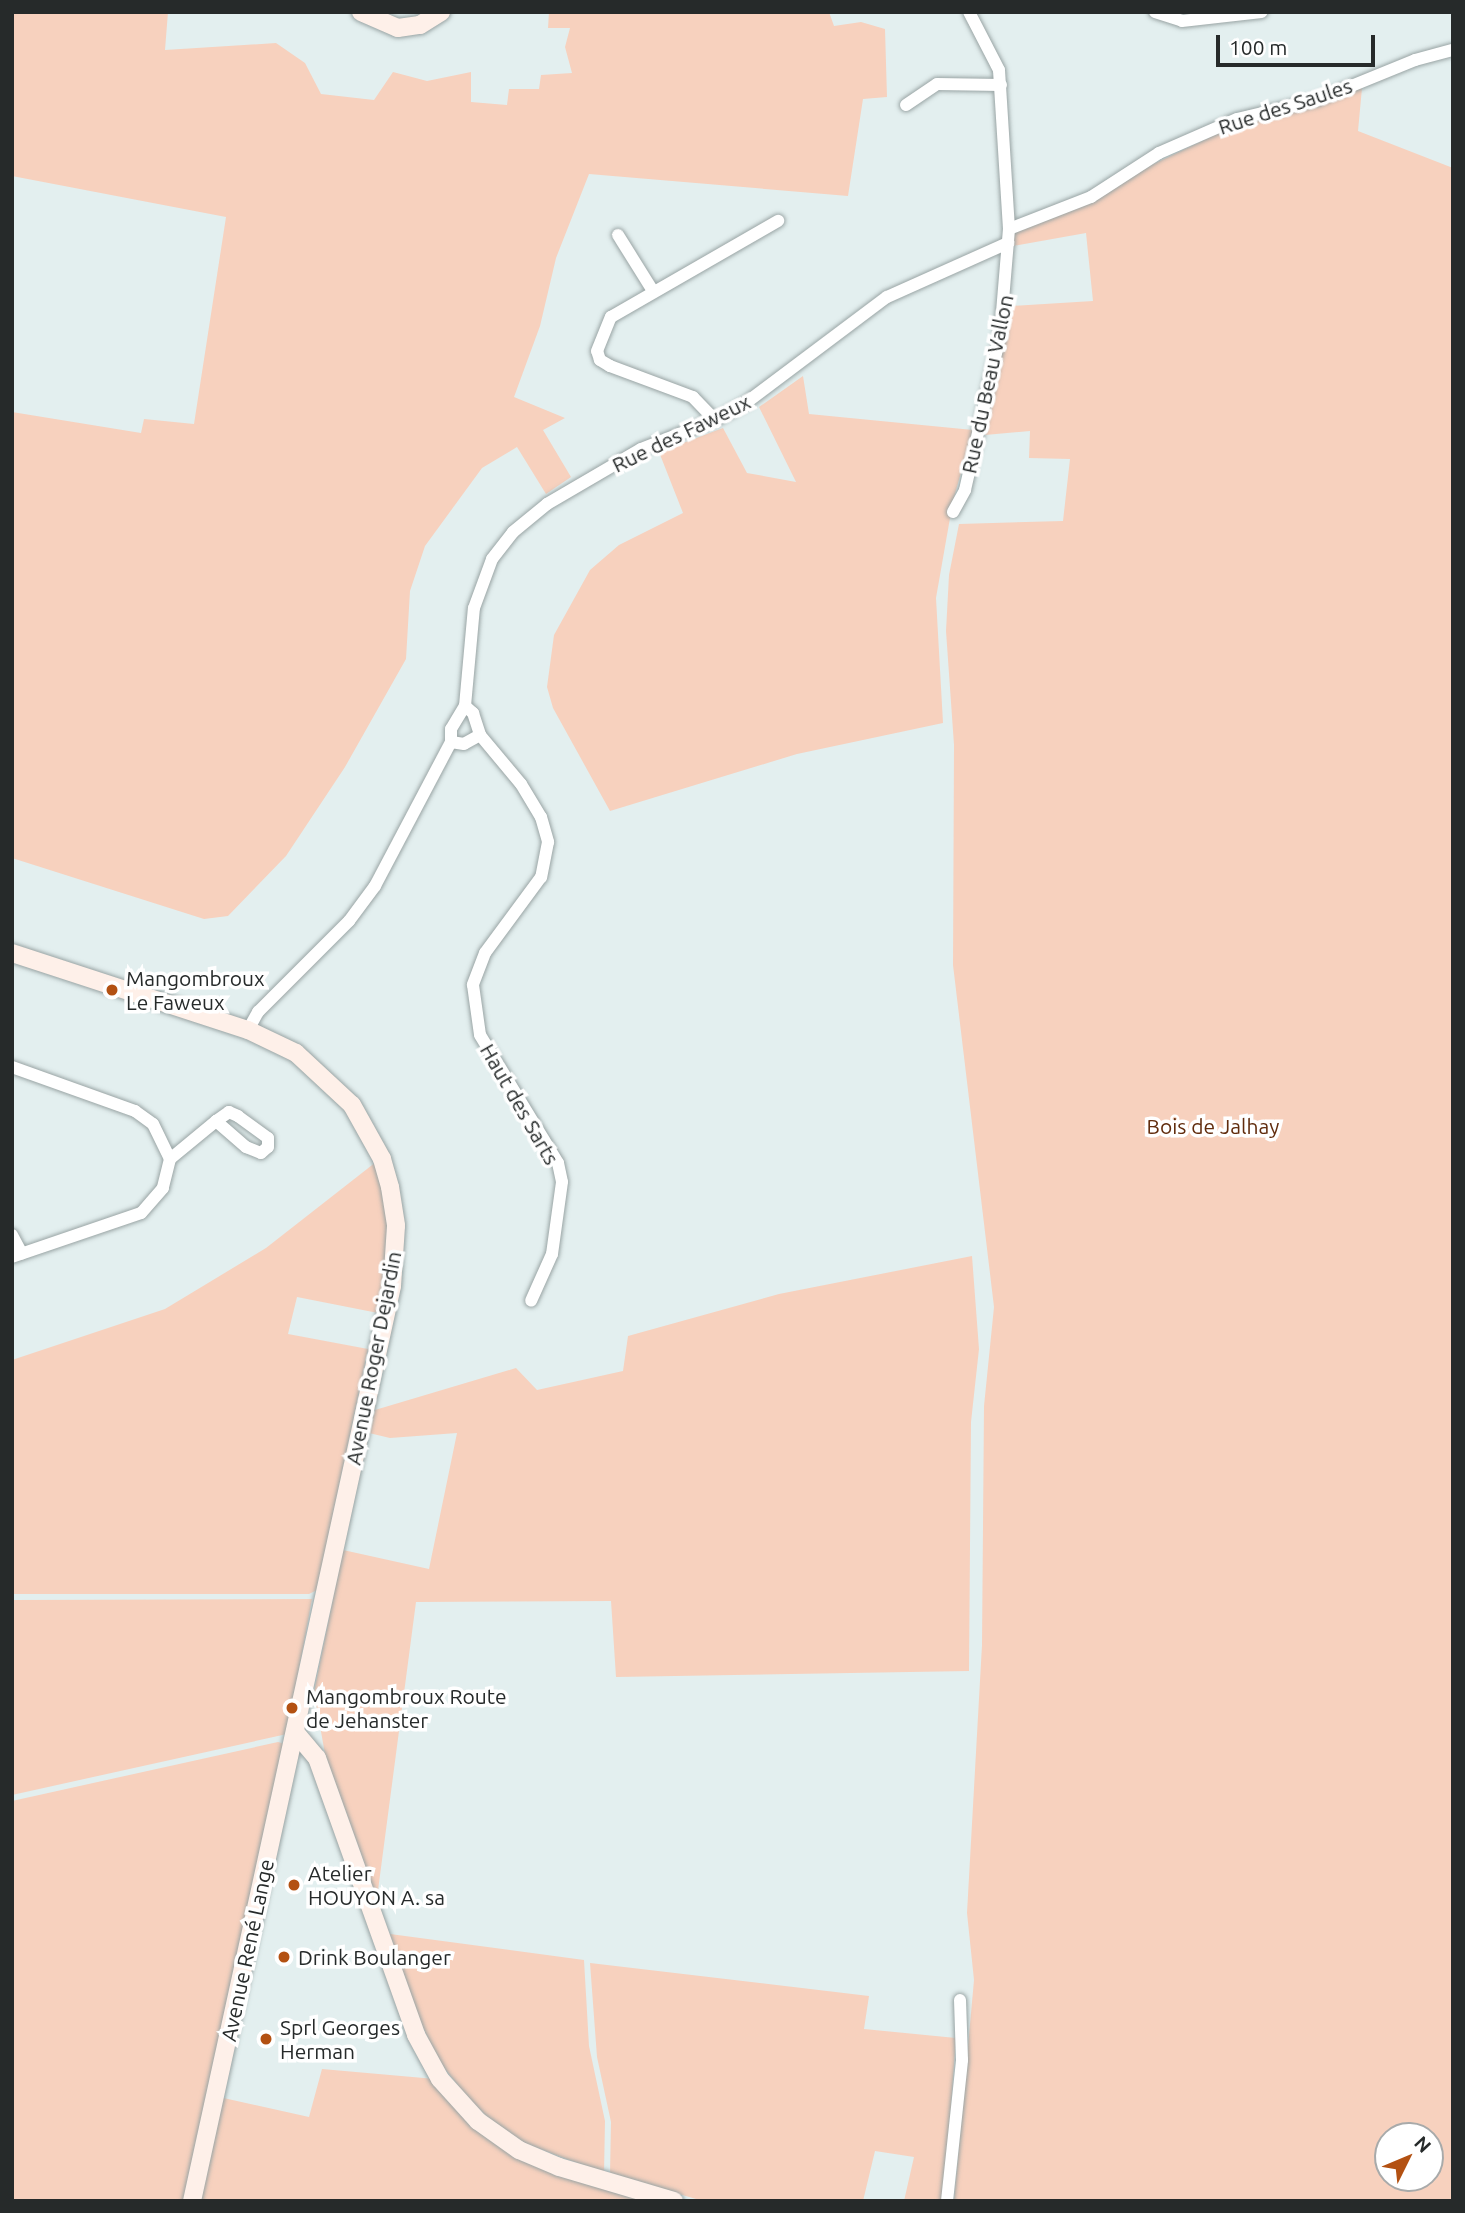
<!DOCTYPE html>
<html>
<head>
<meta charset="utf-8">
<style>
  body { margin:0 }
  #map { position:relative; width:1465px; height:2213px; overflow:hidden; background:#e3efef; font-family:Ubuntu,sans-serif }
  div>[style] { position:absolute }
  .green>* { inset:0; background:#f7d1be }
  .roads { filter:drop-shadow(0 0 2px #99a4a4) drop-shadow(0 0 2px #99a4a4) }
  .minor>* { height:12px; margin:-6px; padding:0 6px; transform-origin:6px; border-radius:6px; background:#fff }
  .secondary>* { height:18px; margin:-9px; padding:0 9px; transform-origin:9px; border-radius:9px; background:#fef0e9 }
  .dots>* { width:19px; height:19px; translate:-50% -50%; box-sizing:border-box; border:4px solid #fff; border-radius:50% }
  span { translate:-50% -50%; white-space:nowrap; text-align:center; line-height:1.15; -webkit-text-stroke:7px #fff; paint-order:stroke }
  .street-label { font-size:21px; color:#262a2a }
  .poi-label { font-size:21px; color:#262a2a }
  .left { translate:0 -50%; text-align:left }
  .park-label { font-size:21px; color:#612c0d }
  .frame { position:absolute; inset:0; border:14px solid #262a2a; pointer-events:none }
  .north { position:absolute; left:1374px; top:2122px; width:70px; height:70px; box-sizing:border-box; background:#fff; border:2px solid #a8aaaa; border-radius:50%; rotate:47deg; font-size:19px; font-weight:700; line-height:28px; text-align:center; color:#262a2a }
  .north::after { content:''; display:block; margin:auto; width:24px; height:32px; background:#b35112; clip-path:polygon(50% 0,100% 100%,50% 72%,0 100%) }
  .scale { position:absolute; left:1216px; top:35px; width:159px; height:32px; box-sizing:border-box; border:4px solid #262a2a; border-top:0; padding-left:9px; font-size:21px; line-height:24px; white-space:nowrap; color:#262a2a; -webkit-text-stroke:5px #fff; paint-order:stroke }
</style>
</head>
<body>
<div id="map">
  <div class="green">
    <i style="clip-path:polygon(12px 12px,168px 12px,165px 50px,276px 43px,305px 63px,321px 94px,374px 100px,393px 72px,427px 81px,471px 72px,471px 102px,507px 105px,509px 89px,539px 89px,541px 75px,572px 73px,565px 47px,570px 28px,548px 28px,549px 12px,829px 12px,834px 26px,861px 22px,885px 29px,887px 97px,863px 99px,848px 196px,589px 174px,556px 258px,540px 326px,514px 397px,565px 418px,543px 430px,571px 477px,546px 494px,517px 447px,482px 468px,425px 546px,410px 591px,406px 659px,345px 767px,286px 856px,228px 916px,204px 919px,12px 858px,12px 412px,141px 433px,144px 419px,194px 424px,226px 217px,12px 176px)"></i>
    <i style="clip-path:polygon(evenodd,1362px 88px,1358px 131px,1453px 168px,1453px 2201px,954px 2201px,974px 1980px,967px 1913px,982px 1645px,984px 1406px,994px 1307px,953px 965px,954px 745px,946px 631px,949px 575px,959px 524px,1063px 521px,1070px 459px,1029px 458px,1030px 431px,985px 435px,1011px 306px,1093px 301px,1086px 233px,1013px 246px,1013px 231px,1242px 122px,1362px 88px,1388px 2136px,1430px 2136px,1430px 2178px,1388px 2178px,1388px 2136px)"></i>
    <i style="clip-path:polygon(803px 376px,809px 414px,973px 430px,953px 501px,936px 598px,943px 723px,797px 754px,610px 811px,553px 708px,547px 687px,554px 635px,590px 570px,619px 545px,683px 513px,659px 452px,723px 428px,747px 473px,796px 482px,759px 407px)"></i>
    <i style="clip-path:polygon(376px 1162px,389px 1208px,390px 1260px,378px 1313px,297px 1297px,288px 1334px,368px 1349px,317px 1590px,309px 1594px,12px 1594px,12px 1360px,165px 1309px,266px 1248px)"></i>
    <i style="clip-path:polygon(972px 1256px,979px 1349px,971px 1422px,969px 1671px,616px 1677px,611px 1601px,416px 1602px,377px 1898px,325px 1754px,314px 1692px,343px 1550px,429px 1569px,457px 1433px,390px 1438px,369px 1433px,375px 1410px,516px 1368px,537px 1390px,623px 1371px,628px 1336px,779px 1294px)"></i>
    <i style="clip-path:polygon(312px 1599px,287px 1734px,12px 1795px,12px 1600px)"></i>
    <i style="clip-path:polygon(278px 1742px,285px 1744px,185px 2201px,12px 2201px,12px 1801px)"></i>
    <i style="clip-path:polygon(390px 1934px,584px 1960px,589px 2046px,605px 2121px,604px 2173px,527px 2144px,500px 2129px,467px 2097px,439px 2061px,420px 2021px)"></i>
    <i style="clip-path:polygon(590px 1963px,869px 1996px,864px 2029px,956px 2038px,944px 2201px,904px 2201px,914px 2157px,875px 2151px,863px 2201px,703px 2201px,610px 2174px,611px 2122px,597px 2057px)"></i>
    <i style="clip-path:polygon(322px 2069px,435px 2079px,466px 2117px,642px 2201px,197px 2201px,219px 2097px,309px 2117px)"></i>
  </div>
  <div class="roads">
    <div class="minor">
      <i style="left:1155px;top:12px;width:28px;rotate:18deg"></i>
      <i style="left:1182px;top:21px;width:80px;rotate:-6.5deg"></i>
      <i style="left:906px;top:105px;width:37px;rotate:-34deg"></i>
      <i style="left:937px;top:84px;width:64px;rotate:0.9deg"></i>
      <i style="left:1009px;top:229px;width:88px;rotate:-21.3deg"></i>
      <i style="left:1091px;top:197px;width:81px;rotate:-32.9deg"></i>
      <i style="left:1159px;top:153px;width:85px;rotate:-23.6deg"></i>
      <i style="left:1237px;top:119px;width:82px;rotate:-13.4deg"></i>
      <i style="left:1317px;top:100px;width:106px;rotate:-22.2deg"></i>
      <i style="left:1415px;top:60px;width:39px;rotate:-15deg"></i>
      <i style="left:618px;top:235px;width:66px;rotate:58deg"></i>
      <i style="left:715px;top:420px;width:32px;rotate:-134deg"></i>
      <i style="left:693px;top:397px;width:89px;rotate:-159.5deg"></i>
      <i style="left:610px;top:366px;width:12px;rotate:-149deg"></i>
      <i style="left:600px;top:360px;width:9px;rotate:-108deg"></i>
      <i style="left:597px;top:351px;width:37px;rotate:-68deg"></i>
      <i style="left:611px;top:317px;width:193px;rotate:-29.9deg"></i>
      <i style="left:953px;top:512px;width:25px;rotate:-61deg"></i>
      <i style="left:965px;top:490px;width:158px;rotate:-77.2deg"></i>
      <i style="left:1000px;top:336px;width:107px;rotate:-85.2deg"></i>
      <i style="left:1009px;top:229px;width:159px;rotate:-93.6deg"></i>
      <i style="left:999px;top:70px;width:65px;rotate:-117.3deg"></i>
      <i style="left:465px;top:706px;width:98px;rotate:-84.8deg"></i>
      <i style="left:474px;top:608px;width:52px;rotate:-69.8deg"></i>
      <i style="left:492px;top:559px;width:34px;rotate:-52deg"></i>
      <i style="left:513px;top:532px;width:44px;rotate:-39.5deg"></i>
      <i style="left:547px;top:504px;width:109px;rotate:-30.3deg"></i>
      <i style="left:641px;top:449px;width:79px;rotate:-21.4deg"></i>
      <i style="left:715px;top:420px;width:37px;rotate:-29deg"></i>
      <i style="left:747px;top:402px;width:175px;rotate:-36.9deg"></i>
      <i style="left:887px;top:297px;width:133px;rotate:-24.1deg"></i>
      <i style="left:465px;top:706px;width:11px;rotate:41deg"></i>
      <i style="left:473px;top:713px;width:23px;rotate:72deg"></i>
      <i style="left:480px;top:735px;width:18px;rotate:151deg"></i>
      <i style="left:464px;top:744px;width:13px;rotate:-171deg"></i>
      <i style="left:451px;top:742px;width:13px;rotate:-90deg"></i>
      <i style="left:451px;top:729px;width:27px;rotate:-59deg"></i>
      <i style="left:480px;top:735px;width:64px;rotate:50.1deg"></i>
      <i style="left:521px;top:784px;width:39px;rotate:59deg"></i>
      <i style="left:541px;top:817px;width:26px;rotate:74deg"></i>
      <i style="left:548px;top:842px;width:36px;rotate:101deg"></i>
      <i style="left:541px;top:877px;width:94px;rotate:126.4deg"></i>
      <i style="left:485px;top:953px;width:34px;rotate:111deg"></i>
      <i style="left:473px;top:985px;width:50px;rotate:82deg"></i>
      <i style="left:480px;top:1035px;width:150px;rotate:58.6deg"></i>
      <i style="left:558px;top:1163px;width:19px;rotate:78deg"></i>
      <i style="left:562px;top:1182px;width:73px;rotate:97.9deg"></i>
      <i style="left:552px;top:1254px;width:51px;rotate:114.1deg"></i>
      <i style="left:248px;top:1030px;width:21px;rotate:-61deg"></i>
      <i style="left:258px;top:1012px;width:129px;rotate:-45deg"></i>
      <i style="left:349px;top:921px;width:44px;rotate:-53.4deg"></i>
      <i style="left:375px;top:886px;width:163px;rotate:-62.2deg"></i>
      <i style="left:12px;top:1067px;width:131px;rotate:19.7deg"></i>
      <i style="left:135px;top:1111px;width:22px;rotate:36deg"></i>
      <i style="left:153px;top:1124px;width:39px;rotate:64deg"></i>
      <i style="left:170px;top:1159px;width:30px;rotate:104deg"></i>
      <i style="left:163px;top:1188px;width:33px;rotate:131deg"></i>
      <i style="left:141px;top:1213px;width:136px;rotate:161.2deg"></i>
      <i style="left:170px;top:1159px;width:60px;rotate:-39.6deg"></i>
      <i style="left:216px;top:1121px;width:40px;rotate:41deg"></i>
      <i style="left:246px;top:1147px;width:16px;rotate:22deg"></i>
      <i style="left:261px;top:1153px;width:9px;rotate:-41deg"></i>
      <i style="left:268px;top:1147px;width:9px;rotate:-90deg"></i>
      <i style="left:268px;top:1138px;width:37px;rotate:-144deg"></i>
      <i style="left:238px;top:1116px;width:10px;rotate:-156deg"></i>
      <i style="left:229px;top:1112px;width:16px;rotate:145deg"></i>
      <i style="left:12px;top:1235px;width:21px;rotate:62deg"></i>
      <i style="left:947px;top:2201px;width:142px;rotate:-83.9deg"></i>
      <i style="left:962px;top:2060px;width:60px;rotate:-91.9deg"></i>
    </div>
    <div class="secondary">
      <i style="left:361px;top:12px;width:40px;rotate:23.4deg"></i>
      <i style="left:398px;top:28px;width:22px;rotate:-8deg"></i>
      <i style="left:420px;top:25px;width:25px;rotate:-32deg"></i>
      <i style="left:12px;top:953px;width:248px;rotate:18.1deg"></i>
      <i style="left:248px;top:1030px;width:53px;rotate:25.6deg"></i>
      <i style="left:296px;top:1053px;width:76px;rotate:42.9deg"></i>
      <i style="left:352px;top:1105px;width:62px;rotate:60.9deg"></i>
      <i style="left:382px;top:1159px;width:29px;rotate:74deg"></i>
      <i style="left:390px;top:1187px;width:39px;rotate:81deg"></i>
      <i style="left:396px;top:1226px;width:60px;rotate:93.8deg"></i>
      <i style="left:392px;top:1286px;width:937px;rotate:102.33deg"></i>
      <i style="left:295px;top:1732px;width:34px;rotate:50deg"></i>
      <i style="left:317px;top:1758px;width:294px;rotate:70.3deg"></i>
      <i style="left:416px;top:2035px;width:50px;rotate:61.4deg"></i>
      <i style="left:440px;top:2079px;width:57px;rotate:47.9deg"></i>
      <i style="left:478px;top:2121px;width:50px;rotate:35.3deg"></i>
      <i style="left:519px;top:2150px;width:43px;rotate:23deg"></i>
      <i style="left:559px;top:2167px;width:120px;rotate:16.5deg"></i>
    </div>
  </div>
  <div class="dots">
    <i style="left:112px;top:990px;background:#b35112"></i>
    <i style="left:292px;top:1708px;background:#b35112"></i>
    <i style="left:294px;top:1885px;background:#b35112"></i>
    <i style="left:284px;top:1957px;background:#b35112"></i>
    <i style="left:266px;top:2039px;background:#b35112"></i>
  </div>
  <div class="street-label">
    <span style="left:1285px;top:106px;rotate:-18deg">Rue des Saules</span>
    <span style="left:987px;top:384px;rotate:-78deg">Rue du Beau Vallon</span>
    <span style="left:681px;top:433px;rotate:-26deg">Rue des Faweux</span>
    <span style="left:520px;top:1104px;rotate:60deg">Haut des Sarts</span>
    <span style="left:373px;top:1358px;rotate:-79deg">Avenue Roger Dejardin</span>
    <span style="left:247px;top:1950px;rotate:-78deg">Avenue René Lange</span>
  </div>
  <div class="poi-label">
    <span class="left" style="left:126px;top:990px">Mangombroux<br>Le Faweux</span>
    <span class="left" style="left:306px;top:1708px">Mangombroux Route<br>de Jehanster</span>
    <span class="left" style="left:308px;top:1885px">Atelier<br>HOUYON A. sa</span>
    <span class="left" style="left:298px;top:1957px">Drink Boulanger</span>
    <span class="left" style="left:280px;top:2039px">Sprl Georges<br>Herman</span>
  </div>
  <div class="park-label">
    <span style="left:1213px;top:1126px">Bois de Jalhay</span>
  </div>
  <div class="frame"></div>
  <div class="north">N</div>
  <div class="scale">100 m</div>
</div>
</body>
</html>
